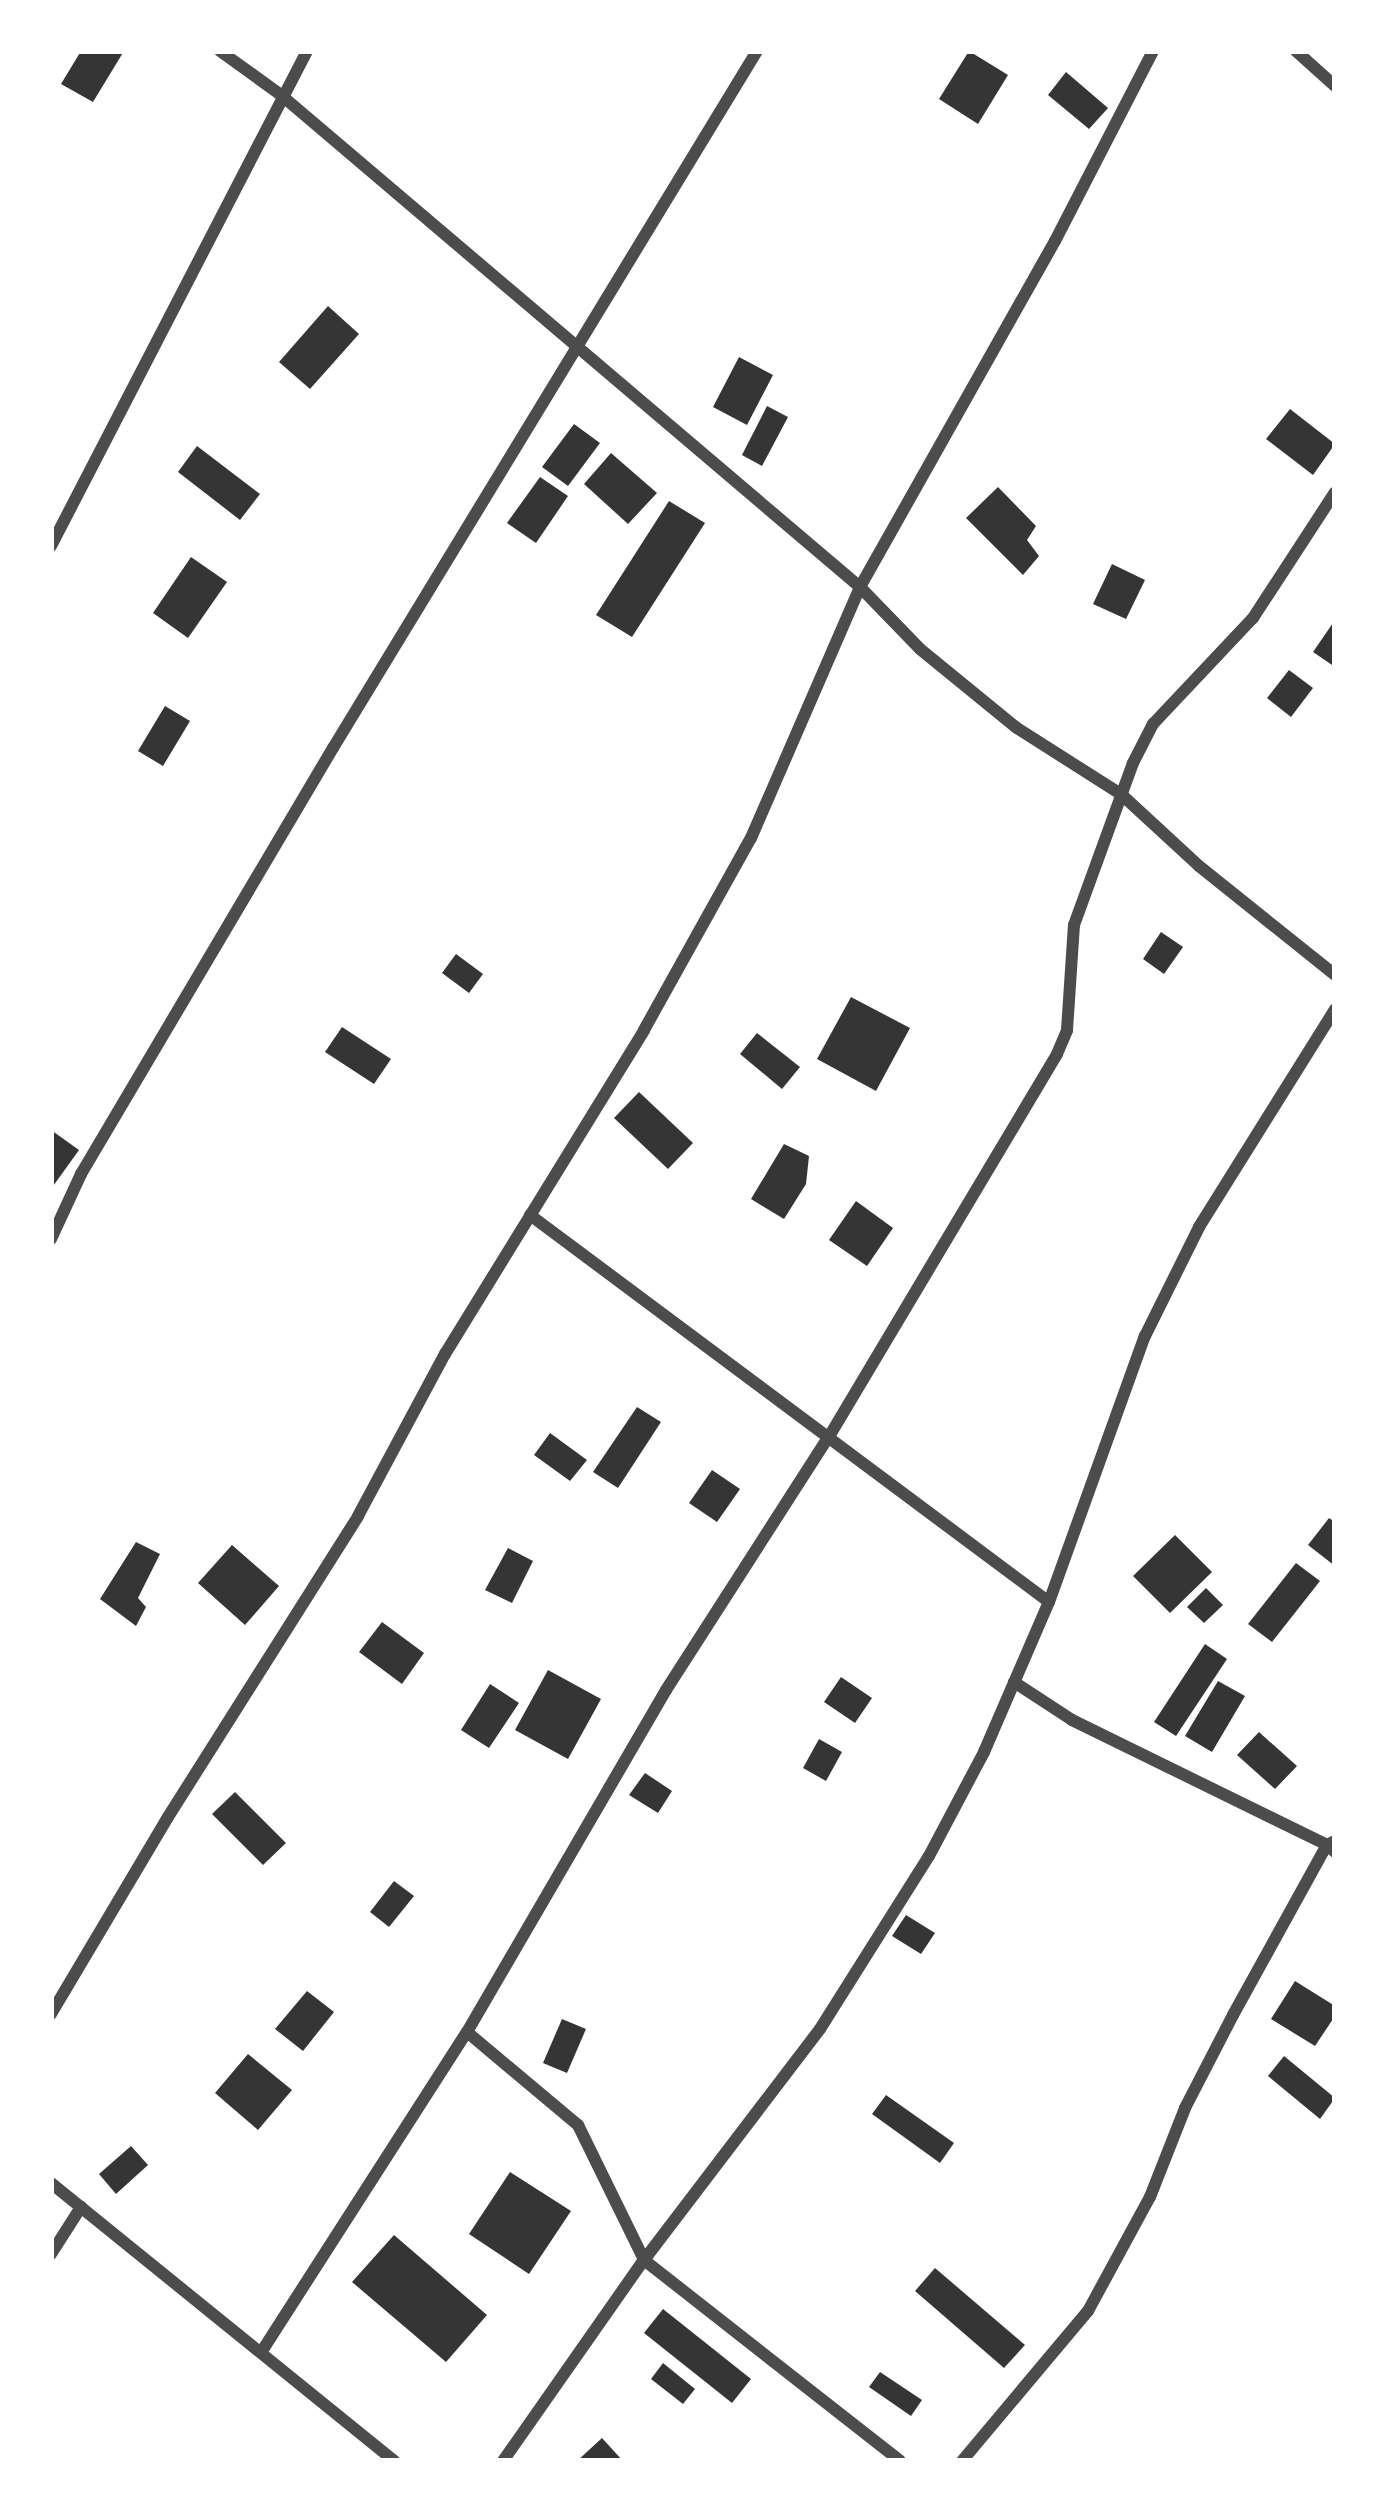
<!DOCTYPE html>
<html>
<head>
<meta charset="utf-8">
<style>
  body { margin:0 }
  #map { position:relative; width:1386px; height:2512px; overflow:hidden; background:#fff; font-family:Spectral,serif }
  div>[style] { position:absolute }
  .building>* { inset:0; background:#353535 }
  .minor>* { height:12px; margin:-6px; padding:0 6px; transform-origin:6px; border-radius:6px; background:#4c4c4c }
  span { translate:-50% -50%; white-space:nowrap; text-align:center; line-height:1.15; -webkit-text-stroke:10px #fff; paint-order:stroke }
  .frame { position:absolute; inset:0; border:54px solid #fff; pointer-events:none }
</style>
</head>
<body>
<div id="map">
  <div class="building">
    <i style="clip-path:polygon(81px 51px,124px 51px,93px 102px,61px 84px)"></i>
    <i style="clip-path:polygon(969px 51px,1008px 75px,978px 124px,939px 99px)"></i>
    <i style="clip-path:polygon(1066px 72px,1108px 108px,1089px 129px,1048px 95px)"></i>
    <i style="clip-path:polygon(328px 306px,359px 334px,310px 389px,279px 362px)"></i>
    <i style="clip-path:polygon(739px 357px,773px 375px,747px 425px,713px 407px)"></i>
    <i style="clip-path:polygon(767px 406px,788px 417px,762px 466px,742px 455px)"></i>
    <i style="clip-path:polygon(1290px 409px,1335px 444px,1313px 475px,1266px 439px)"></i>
    <i style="clip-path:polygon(574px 424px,600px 443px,568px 486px,542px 467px)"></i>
    <i style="clip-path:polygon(197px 446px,260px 494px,240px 520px,178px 472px)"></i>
    <i style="clip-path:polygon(611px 453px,657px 493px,628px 524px,584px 484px)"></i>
    <i style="clip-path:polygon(540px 477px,568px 496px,536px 543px,507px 523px)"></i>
    <i style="clip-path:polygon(998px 487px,1036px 526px,1027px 540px,1039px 556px,1023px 575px,966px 518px)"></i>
    <i style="clip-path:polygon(669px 501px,705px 523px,632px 637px,596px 615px)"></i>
    <i style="clip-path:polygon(191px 557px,227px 582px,188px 638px,153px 613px)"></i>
    <i style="clip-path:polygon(1112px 564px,1145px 580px,1126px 619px,1093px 604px)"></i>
    <i style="clip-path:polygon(1335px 620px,1335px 667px,1313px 652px)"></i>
    <i style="clip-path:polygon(1289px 670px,1313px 688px,1291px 717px,1267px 698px)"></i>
    <i style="clip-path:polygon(165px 706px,190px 721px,163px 766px,138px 751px)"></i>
    <i style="clip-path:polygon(1161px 932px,1183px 947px,1164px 974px,1143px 959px)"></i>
    <i style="clip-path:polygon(456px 954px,483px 974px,469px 993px,442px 973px)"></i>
    <i style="clip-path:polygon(851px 997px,910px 1028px,876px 1091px,817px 1059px)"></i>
    <i style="clip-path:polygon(342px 1027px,391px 1059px,374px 1084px,325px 1052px)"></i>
    <i style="clip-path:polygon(757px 1033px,800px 1067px,782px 1089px,740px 1054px)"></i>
    <i style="clip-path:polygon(639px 1092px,693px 1143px,668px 1169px,614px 1118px)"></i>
    <i style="clip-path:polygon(51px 1130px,79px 1150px,51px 1189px)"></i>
    <i style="clip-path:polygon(784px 1144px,809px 1156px,806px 1184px,784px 1219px,751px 1199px)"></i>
    <i style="clip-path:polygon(856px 1201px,893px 1228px,867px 1266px,829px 1240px)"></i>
    <i style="clip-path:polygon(637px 1407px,661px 1422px,618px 1488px,593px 1472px)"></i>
    <i style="clip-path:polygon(550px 1433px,587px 1460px,570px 1481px,534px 1455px)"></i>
    <i style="clip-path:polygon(712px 1470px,740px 1489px,717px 1522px,689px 1503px)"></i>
    <i style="clip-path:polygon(1329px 1518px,1335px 1522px,1335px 1566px,1308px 1545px)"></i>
    <i style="clip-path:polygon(1175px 1535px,1212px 1572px,1170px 1613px,1133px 1576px)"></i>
    <i style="clip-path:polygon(136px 1542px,160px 1554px,138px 1598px,146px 1607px,136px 1626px,100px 1599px)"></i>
    <i style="clip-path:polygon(232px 1545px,279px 1586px,245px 1625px,198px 1583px)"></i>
    <i style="clip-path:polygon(508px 1548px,533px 1561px,512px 1603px,485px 1590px)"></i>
    <i style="clip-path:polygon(1296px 1563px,1320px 1581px,1272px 1642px,1248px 1624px)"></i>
    <i style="clip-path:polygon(1206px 1588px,1223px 1605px,1204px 1623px,1187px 1607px)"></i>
    <i style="clip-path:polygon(382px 1622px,424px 1653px,402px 1684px,359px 1652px)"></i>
    <i style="clip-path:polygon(1205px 1644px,1227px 1659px,1176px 1736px,1154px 1722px)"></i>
    <i style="clip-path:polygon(548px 1670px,601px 1699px,568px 1759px,515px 1730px)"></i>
    <i style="clip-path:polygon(841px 1677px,872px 1698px,855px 1723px,824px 1702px)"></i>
    <i style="clip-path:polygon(1218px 1681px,1245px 1696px,1212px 1752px,1185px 1736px)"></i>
    <i style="clip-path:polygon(490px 1684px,519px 1703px,489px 1748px,461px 1730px)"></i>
    <i style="clip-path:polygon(1259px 1732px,1297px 1766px,1275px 1789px,1237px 1755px)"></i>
    <i style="clip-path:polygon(819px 1739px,842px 1752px,826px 1781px,803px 1768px)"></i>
    <i style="clip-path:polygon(645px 1773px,672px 1791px,658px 1813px,629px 1795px)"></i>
    <i style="clip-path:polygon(235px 1792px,286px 1843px,263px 1865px,212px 1814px)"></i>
    <i style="clip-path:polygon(394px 1881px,414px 1896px,389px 1927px,370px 1912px)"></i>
    <i style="clip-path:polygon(906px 1915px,935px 1933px,921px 1954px,892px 1936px)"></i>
    <i style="clip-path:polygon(1295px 1981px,1335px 2006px,1335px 2016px,1315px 2046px,1271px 2019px)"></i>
    <i style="clip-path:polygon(307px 1991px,334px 2012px,303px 2051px,275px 2029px)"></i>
    <i style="clip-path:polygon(562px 2019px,586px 2029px,567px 2073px,543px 2063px)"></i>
    <i style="clip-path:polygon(248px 2054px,292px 2090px,258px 2130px,215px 2093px)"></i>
    <i style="clip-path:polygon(1284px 2056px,1335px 2098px,1320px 2119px,1268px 2076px)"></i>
    <i style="clip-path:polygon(886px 2095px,954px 2143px,940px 2163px,872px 2114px)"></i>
    <i style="clip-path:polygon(131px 2146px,148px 2165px,116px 2194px,99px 2174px)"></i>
    <i style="clip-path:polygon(510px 2172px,571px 2211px,529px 2274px,469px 2234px)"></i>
    <i style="clip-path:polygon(394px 2235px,487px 2315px,446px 2362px,352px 2282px)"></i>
    <i style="clip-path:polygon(935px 2268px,1025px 2345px,1004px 2368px,915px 2291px)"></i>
    <i style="clip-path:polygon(663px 2309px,751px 2379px,732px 2403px,644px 2333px)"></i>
    <i style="clip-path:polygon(663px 2363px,695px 2389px,683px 2404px,651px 2379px)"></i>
    <i style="clip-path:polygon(880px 2372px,922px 2400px,911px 2416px,869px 2387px)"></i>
    <i style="clip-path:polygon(602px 2438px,623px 2461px,577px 2461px)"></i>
  </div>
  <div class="minor">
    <i style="left:220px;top:51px;width:75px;rotate:35.8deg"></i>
    <i style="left:281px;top:95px;width:760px;rotate:40.36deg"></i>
    <i style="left:860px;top:587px;width:86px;rotate:45.9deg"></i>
    <i style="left:920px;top:649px;width:125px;rotate:39.2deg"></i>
    <i style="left:1017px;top:728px;width:125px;rotate:32.5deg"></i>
    <i style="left:1122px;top:795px;width:105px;rotate:42.7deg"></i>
    <i style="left:1199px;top:866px;width:174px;rotate:38.7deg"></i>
    <i style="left:1296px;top:51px;width:52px;rotate:41.9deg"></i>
    <i style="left:51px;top:546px;width:557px;rotate:-62.65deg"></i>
    <i style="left:530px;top:1215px;width:647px;rotate:36.71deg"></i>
    <i style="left:51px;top:1239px;width:72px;rotate:-65.2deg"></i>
    <i style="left:81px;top:1174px;width:495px;rotate:-59.4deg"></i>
    <i style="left:333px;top:748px;width:816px;rotate:-58.69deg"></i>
    <i style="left:1014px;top:1682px;width:69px;rotate:33.2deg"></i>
    <i style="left:1072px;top:1720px;width:284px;rotate:26.1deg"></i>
    <i style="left:1327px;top:1845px;width:9px;rotate:-27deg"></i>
    <i style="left:51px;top:2014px;width:229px;rotate:-59.3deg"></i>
    <i style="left:168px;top:1817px;width:356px;rotate:-57.7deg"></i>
    <i style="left:358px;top:1516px;width:184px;rotate:-61.8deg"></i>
    <i style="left:445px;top:1354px;width:380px;rotate:-58.4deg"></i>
    <i style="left:644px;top:1030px;width:220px;rotate:-60.9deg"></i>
    <i style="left:751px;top:838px;width:274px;rotate:-66.5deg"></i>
    <i style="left:860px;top:587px;width:397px;rotate:-60.6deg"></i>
    <i style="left:1055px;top:241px;width:214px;rotate:-62.7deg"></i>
    <i style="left:467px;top:2032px;width:145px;rotate:40deg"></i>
    <i style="left:578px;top:2125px;width:150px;rotate:63.9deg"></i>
    <i style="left:644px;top:2260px;width:325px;rotate:38.1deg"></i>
    <i style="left:51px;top:2183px;width:442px;rotate:39deg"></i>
    <i style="left:51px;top:2254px;width:56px;rotate:-57.4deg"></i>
    <i style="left:262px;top:2351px;width:379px;rotate:-57.3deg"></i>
    <i style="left:467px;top:2032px;width:396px;rotate:-59.8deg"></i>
    <i style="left:666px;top:1690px;width:303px;rotate:-57.3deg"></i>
    <i style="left:830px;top:1435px;width:443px;rotate:-59.2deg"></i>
    <i style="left:1057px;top:1054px;width:26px;rotate:-67deg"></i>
    <i style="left:1067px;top:1030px;width:105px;rotate:-86.2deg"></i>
    <i style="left:1074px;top:925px;width:172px;rotate:-70deg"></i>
    <i style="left:1133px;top:763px;width:44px;rotate:-62.9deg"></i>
    <i style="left:1153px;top:724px;width:146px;rotate:-46.7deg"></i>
    <i style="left:1253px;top:618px;width:150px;rotate:-56.9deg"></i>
    <i style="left:503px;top:2461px;width:246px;rotate:-55deg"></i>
    <i style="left:644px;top:2260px;width:290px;rotate:-52.7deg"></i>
    <i style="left:820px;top:2029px;width:204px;rotate:-57.8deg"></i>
    <i style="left:929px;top:1856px;width:118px;rotate:-62.1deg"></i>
    <i style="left:984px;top:1752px;width:163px;rotate:-66.6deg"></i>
    <i style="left:1049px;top:1602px;width:283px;rotate:-70.2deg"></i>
    <i style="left:1145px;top:1336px;width:122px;rotate:-63.6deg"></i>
    <i style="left:1199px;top:1227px;width:257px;rotate:-58deg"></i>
    <i style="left:962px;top:2461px;width:196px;rotate:-50deg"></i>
    <i style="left:1088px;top:2311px;width:130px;rotate:-61.5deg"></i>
    <i style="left:1150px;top:2197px;width:96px;rotate:-68.5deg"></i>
    <i style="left:1185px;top:2108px;width:105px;rotate:-62.7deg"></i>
    <i style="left:1233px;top:2015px;width:194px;rotate:-61.1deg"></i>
    <i style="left:1327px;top:1845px;width:11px;rotate:41deg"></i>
  </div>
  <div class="frame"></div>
</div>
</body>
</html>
